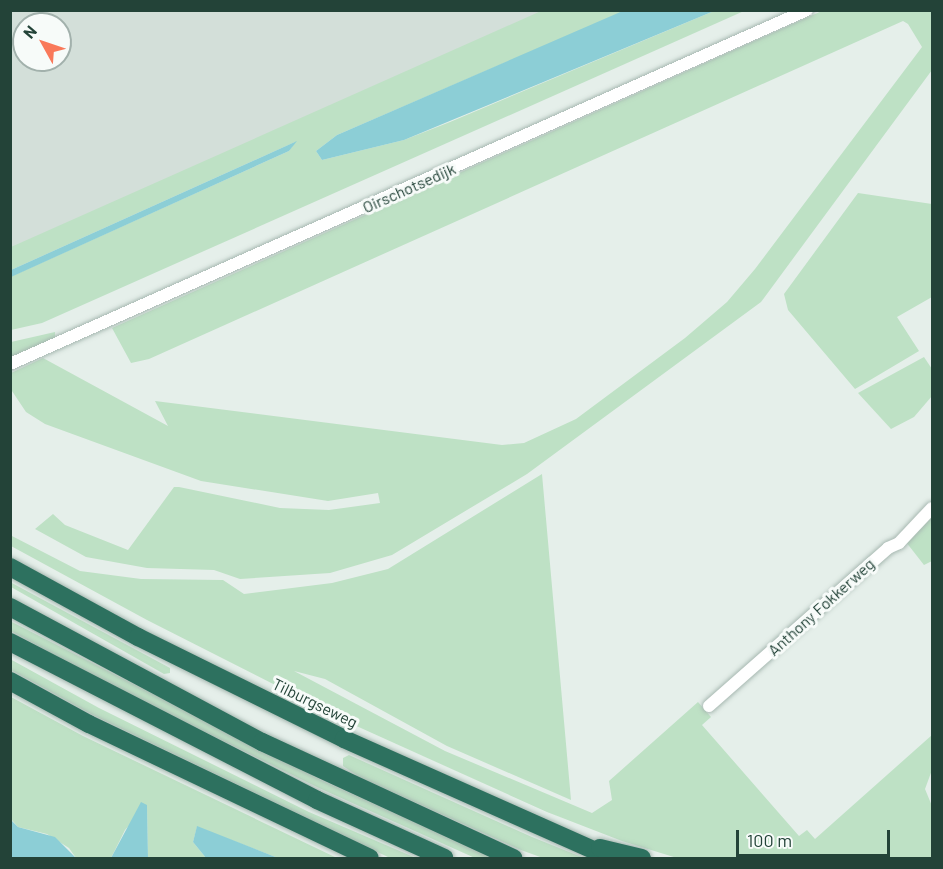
<!DOCTYPE html>
<html>
<head>
<meta charset="utf-8">
<style>
  body { margin:0 }
  #map { position:relative; width:943px; height:869px; overflow:hidden; background:#e5efea; font-family:Barlow,sans-serif }
  div>[style] { position:absolute }
  .built>* { inset:0; background:#d3dfd9 }
  .green>* { inset:0; background:#bee1c5 }
  .water>* { inset:0; background:#8cced6 }
  .roads { filter:drop-shadow(0 0 2px #a7b8b1) drop-shadow(0 0 2px #a7b8b1) }
  .minor>* { height:12px; margin:-6px; padding:0 6px; transform-origin:6px; border-radius:6px; background:#fff }
  .highway>* { height:18px; margin:-9px; padding:0 9px; transform-origin:9px; border-radius:9px; background:#2d715f }
  span { translate:-50% -50%; white-space:nowrap; text-align:center; line-height:1.15; -webkit-text-stroke:6px #f7fbf9; paint-order:stroke }
  .street-label { font-size:16px; color:#234338 }
  .frame { position:absolute; inset:0; border:12px solid #234338; pointer-events:none }
  .north { position:absolute; left:12px; top:12px; width:60px; height:60px; box-sizing:border-box; background:#f7fbf9; border:2px solid #a2b1ac; border-radius:50%; rotate:310deg; font-size:16px; font-weight:700; line-height:24px; text-align:center; color:#234338 }
  .north::after { content:''; display:block; margin:auto; width:21px; height:27px; background:#f9795a; clip-path:polygon(50% 0,100% 100%,50% 72%,0 100%) }
  .scale { position:absolute; left:736px; top:830px; width:154px; height:27px; box-sizing:border-box; border:3px solid #234338; border-top:0; padding-left:8px; font-size:18px; line-height:21px; white-space:nowrap; color:#234338; -webkit-text-stroke:4px #f7fbf9; paint-order:stroke }
</style>
</head>
<body>
<div id="map">
  <div class="built">
    <i style="clip-path:polygon(evenodd,11px 10px,547px 11px,11px 252px,11px 10px,24px 24px,60px 24px,60px 60px,24px 60px,24px 24px)"></i>
  </div>
  <div class="green">
    <i style="clip-path:polygon(824px 10px,932px 11px,932px 70px,761px 302px,527px 474px,392px 555px,330px 573px,240px 579px,214px 570px,147px 568px,86px 557px,35px 529px,53px 514px,65px 525px,128px 550px,174px 487px,179px 487px,280px 508px,329px 510px,380px 503px,378px 493px,328px 501px,201px 481px,45px 424px,26px 412px,10px 388px,11px 373px,43px 358px,168px 426px,155px 401px,502px 445px,524px 443px,576px 419px,685px 338px,727px 302px,755px 269px,922px 47px,908px 24px,903px 21px,149px 359px,131px 363px,112px 328px)"></i>
    <i style="clip-path:polygon(541px 11px,625px 11px,337px 135px,316px 151px,322px 160px,404px 140px,450px 122px,714px 11px,744px 11px,42px 323px,11px 330px,10px 277px,289px 151px,295px 142px,11px 270px,11px 247px)"></i>
    <i style="clip-path:polygon(858px 193px,932px 204px,932px 297px,897px 317px,919px 351px,855px 389px,788px 310px,784px 294px)"></i>
    <i style="clip-path:polygon(55px 332px,55px 338px,11px 358px,11px 342px)"></i>
    <i style="clip-path:polygon(924px 357px,932px 369px,932px 396px,914px 417px,891px 429px,858px 393px)"></i>
    <i style="clip-path:polygon(542px 474px,571px 800px,447px 746px,325px 679px,294px 671px,445px 751px,592px 813px,612px 800px,609px 781px,698px 702px,711px 717px,702px 725px,799px 836px,807px 830px,815px 839px,932px 735px,932px 770px,925px 789px,932px 806px,932px 858px,677px 858px,622px 841px,547px 812px,352px 724px,147px 620px,11px 546px,10px 535px,80px 571px,141px 579px,223px 580px,244px 594px,332px 583px,388px 569px)"></i>
    <i style="clip-path:polygon(932px 517px,932px 561px,924px 565px,906px 542px)"></i>
    <i style="clip-path:polygon(10px 582px,170px 668px,170px 673px,164px 674px,11px 587px)"></i>
    <i style="clip-path:polygon(10px 621px,323px 781px,495px 858px,475px 858px,319px 788px,111px 686px,11px 631px)"></i>
    <i style="clip-path:polygon(10px 659px,99px 708px,309px 812px,416px 858px,390px 858px,93px 715px,11px 670px)"></i>
    <i style="clip-path:polygon(11px 697px,83px 736px,337px 858px,278px 858px,197px 827px,193px 842px,206px 858px,148px 858px,147px 805px,125px 830px,111px 858px,76px 858px,69px 848px,47px 834px,18px 827px,11px 819px)"></i>
    <i style="clip-path:polygon(349px 755px,532px 837px,584px 858px,543px 858px,521px 850px,361px 778px,343px 766px,343px 758px)"></i>
  </div>
  <div class="water">
    <i style="clip-path:polygon(625px 10px,714px 11px,404px 140px,322px 160px,316px 151px,337px 135px)"></i>
    <i style="clip-path:polygon(297px 141px,289px 151px,11px 277px,11px 270px)"></i>
    <i style="clip-path:polygon(141px 802px,147px 805px,148px 858px,111px 858px)"></i>
    <i style="clip-path:polygon(10px 819px,18px 827px,55px 837px,76px 858px,11px 858px)"></i>
    <i style="clip-path:polygon(197px 826px,278px 858px,206px 858px,193px 842px)"></i>
  </div>
  <div class="roads">
    <div class="minor">
      <i style="left:10px;top:364px;width:872px;rotate:-23.95deg"></i>
      <i style="left:709px;top:706px;width:239px;rotate:-41.4deg"></i>
      <i style="left:888px;top:548px;width:12px;rotate:-24deg"></i>
      <i style="left:899px;top:543px;width:48px;rotate:-46.7deg"></i>
    </div>
    <div class="highway">
      <i style="left:10px;top:567px;width:146px;rotate:28.7deg"></i>
      <i style="left:138px;top:637px;width:230px;rotate:26.3deg"></i>
      <i style="left:344px;top:739px;width:292px;rotate:24deg"></i>
      <i style="left:10px;top:607px;width:286px;rotate:28.2deg"></i>
      <i style="left:262px;top:742px;width:277px;rotate:24.8deg"></i>
      <i style="left:10px;top:642px;width:345px;rotate:27.2deg"></i>
      <i style="left:317px;top:800px;width:140px;rotate:24.5deg"></i>
      <i style="left:10px;top:681px;width:90px;rotate:28.6deg"></i>
      <i style="left:89px;top:724px;width:311px;rotate:25.5deg"></i>
      <i style="left:600px;top:848px;width:43px;rotate:13.4deg"></i>
    </div>
  </div>
  <div class="street-label">
    <span style="left:409px;top:188px;rotate:-24deg">Oirschotsedijk</span>
    <span style="left:821px;top:607px;rotate:-42deg">Anthony Fokkerweg</span>
    <span style="left:315px;top:703px;rotate:26deg">Tilburgseweg</span>
  </div>
  <div class="frame"></div>
  <div class="north">N</div>
  <div class="scale">100 m</div>
</div>
</body>
</html>
